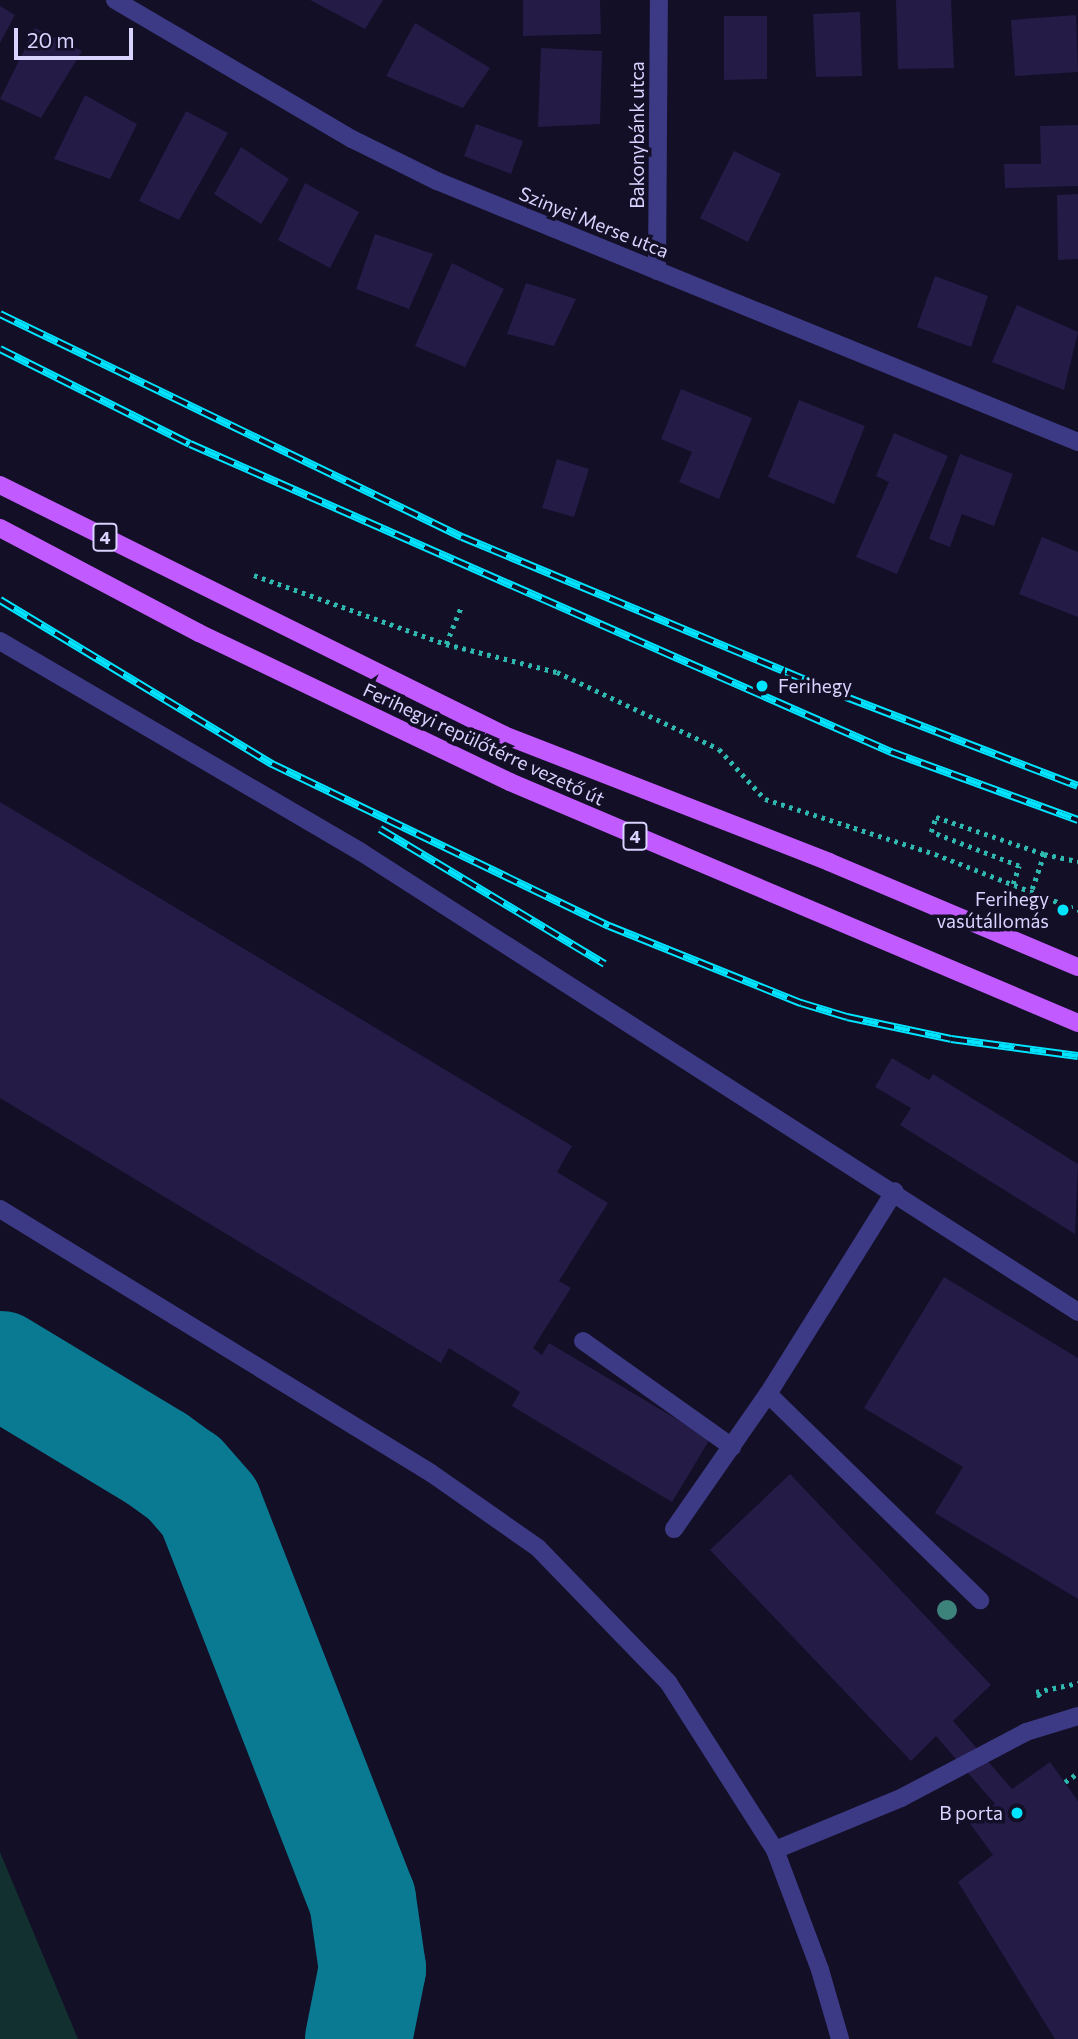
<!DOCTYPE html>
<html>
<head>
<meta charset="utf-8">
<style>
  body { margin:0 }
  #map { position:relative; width:1078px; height:2039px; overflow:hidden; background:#130f26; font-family:Commissioner,sans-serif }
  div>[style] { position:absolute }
  .green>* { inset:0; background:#12302f }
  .taxiway>* { height:107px; margin:-53.5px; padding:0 53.5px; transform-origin:53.5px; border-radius:53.5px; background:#0a7a92 }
  .building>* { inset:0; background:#241b47 }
  .path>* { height:4.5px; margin-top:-2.25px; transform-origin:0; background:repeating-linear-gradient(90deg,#2fb8b0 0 3.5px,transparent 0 8.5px) }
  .minor>* { height:18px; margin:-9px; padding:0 9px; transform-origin:9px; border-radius:9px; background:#3d3a85 }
  .major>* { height:18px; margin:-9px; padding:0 9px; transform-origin:9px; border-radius:9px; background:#c25bff }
  .rail>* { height:8px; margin-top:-4px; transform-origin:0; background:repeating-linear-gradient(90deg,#130f26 0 16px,#00e5ff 0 32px); box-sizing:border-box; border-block:2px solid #00e5ff }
  .trees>* { width:20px; height:20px; margin:-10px; border-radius:50%; background:#3d827b }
  .dots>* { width:19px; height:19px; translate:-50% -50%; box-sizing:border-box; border:4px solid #130f26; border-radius:50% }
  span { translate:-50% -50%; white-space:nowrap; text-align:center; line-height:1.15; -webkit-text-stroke:7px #130f26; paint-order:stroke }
  .shield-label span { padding:2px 5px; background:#130f26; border:2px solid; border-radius:5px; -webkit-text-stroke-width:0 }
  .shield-label { font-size:18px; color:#d9d4ff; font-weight:700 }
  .street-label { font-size:19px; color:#d9d4ff }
  .poi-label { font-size:19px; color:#d9d4ff }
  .left { translate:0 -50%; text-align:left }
  .right { translate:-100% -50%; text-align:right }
  .scale { position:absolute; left:14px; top:28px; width:119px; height:32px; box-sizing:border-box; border:4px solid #d9d4ff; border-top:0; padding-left:9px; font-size:21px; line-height:24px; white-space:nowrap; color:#d9d4ff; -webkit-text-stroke:5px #130f26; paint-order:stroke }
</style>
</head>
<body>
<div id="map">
  <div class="green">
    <i style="clip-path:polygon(0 1852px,78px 2039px,0 2039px)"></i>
  </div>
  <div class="taxiway">
    <i style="left:0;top:1364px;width:182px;rotate:31.1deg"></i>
    <i style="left:156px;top:1458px;width:34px;rotate:36deg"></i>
    <i style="left:184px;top:1478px;width:38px;rotate:49deg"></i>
    <i style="left:209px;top:1507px;width:421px;rotate:68.7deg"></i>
    <i style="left:362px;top:1899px;width:70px;rotate:81.8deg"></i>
    <i style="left:372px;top:1968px;width:72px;rotate:101.2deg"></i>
  </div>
  <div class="building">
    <i style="clip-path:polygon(310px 0,383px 0,365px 29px)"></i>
    <i style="clip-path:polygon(523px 0,600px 0,601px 34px,523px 36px)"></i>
    <i style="clip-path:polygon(896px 0,951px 0,954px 68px,898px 69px)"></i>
    <i style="clip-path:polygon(0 6px,15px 15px,0 43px)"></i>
    <i style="clip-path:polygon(860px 12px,862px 76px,816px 77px,813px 14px)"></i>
    <i style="clip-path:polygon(1076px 15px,1078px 72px,1015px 76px,1011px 20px)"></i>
    <i style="clip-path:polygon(724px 16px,767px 16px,767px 79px,724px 80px)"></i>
    <i style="clip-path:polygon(415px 23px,490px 68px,463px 108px,386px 76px)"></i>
    <i style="clip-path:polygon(35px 28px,82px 51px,41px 118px,0 99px)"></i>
    <i style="clip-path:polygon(541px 48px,602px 51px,600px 124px,538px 127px)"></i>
    <i style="clip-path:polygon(85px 95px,137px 124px,110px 179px,54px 159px)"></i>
    <i style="clip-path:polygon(186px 111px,228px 133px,179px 220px,139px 201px)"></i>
    <i style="clip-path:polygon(476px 124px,523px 141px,511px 174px,464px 156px)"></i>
    <i style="clip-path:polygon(1078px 125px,1078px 186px,1005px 188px,1004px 164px,1041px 164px,1040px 126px)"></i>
    <i style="clip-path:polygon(241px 147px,289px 179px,261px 224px,214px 194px)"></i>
    <i style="clip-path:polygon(734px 151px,781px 174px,748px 242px,700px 218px)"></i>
    <i style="clip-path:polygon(305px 183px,359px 212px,330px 268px,278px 240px)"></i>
    <i style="clip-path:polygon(1078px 194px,1078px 259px,1058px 260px,1057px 195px)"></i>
    <i style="clip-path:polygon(375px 234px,433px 254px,409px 309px,356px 289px)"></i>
    <i style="clip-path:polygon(452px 263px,504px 289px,465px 367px,415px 346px)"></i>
    <i style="clip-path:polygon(935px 276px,988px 296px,971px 347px,917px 327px)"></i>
    <i style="clip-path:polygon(526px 283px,576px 299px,554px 346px,507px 334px)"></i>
    <i style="clip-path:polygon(1017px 305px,1078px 332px,1064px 390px,992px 362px)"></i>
    <i style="clip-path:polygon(681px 389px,752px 418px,719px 499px,679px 482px,692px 452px,661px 439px)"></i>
    <i style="clip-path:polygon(799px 400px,865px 426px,834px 504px,768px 477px)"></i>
    <i style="clip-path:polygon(894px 433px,948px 456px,897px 574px,856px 557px,889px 482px,876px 476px)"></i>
    <i style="clip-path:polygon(960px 454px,1013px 474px,994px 526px,962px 514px,950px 547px,929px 539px)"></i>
    <i style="clip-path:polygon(557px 459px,589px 469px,574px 517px,542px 508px)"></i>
    <i style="clip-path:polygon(1042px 537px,1078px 552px,1078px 617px,1019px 594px)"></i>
    <i style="clip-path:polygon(0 802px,572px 1146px,557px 1172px,608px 1203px,559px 1281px,571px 1288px,533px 1348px,542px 1355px,549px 1343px,710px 1439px,672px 1502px,512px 1406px,520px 1392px,449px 1348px,441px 1363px,0 1098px)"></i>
    <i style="clip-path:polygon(892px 1058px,929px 1080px,933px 1074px,1078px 1164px,1075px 1234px,900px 1125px,911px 1108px,875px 1087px)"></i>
    <i style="clip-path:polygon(944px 1277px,1078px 1358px,1078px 1599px,935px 1513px,963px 1467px,864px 1408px)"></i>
    <i style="clip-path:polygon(790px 1474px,991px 1685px,953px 1721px,1012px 1789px,1050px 1762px,1078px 1801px,1078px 2039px,1055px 2039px,958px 1882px,993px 1855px,968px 1821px,995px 1804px,936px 1736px,911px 1761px,710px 1550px)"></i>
  </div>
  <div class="path">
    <i style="left:254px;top:575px;width:204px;rotate:19.8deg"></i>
    <i style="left:446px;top:644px;width:114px;rotate:14.2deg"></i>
    <i style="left:557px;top:672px;width:179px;rotate:25.4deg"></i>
    <i style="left:719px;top:749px;width:68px;rotate:47.4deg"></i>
    <i style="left:765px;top:799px;width:179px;rotate:17.9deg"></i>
    <i style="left:935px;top:854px;width:154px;rotate:21.4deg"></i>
    <i style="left:446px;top:644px;width:38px;rotate:-68deg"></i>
    <i style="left:1013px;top:884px;width:19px;rotate:-72deg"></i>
    <i style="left:1019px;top:866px;width:94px;rotate:-158.9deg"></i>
    <i style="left:931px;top:832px;width:16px;rotate:-72deg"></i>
    <i style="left:936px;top:817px;width:114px;rotate:18.9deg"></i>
    <i style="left:1044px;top:854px;width:35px;rotate:12deg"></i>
    <i style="left:1032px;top:889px;width:37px;rotate:-71deg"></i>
    <i style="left:1040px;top:1697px;width:6px;rotate:-129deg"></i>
    <i style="left:1036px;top:1692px;width:43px;rotate:-12.1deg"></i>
    <i style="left:1065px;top:1782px;width:16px;rotate:-35deg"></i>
  </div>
  <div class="minor">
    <i style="left:115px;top:0;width:275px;rotate:30.4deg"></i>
    <i style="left:352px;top:139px;width:95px;rotate:26.3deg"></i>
    <i style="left:437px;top:181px;width:692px;rotate:22.15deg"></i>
    <i style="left:657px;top:271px;width:271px;rotate:-89.6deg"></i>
    <i style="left:0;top:641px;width:418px;rotate:30.3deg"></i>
    <i style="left:361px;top:852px;width:852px;rotate:32.68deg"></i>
    <i style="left:0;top:1209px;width:505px;rotate:31.49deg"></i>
    <i style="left:431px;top:1473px;width:131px;rotate:35deg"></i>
    <i style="left:538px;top:1548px;width:187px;rotate:45.9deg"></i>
    <i style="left:668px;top:1682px;width:199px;rotate:57.5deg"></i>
    <i style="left:775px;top:1850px;width:128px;rotate:69.4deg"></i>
    <i style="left:820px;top:1970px;width:72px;rotate:73.8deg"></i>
    <i style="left:583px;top:1341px;width:183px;rotate:35.4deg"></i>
    <i style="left:768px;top:1394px;width:296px;rotate:44.2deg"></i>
    <i style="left:674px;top:1529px;width:165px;rotate:-55.2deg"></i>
    <i style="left:768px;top:1394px;width:239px;rotate:-58deg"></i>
    <i style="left:775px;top:1850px;width:136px;rotate:-22.4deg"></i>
    <i style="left:901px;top:1798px;width:141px;rotate:-27.8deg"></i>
    <i style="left:1026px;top:1732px;width:54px;rotate:-17.1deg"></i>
  </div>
  <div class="major">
    <i style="left:0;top:485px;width:563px;rotate:26.38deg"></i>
    <i style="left:504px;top:735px;width:349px;rotate:21.3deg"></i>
    <i style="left:829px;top:862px;width:270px;rotate:22.9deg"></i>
    <i style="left:0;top:528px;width:225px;rotate:27.8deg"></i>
    <i style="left:199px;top:633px;width:345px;rotate:25.6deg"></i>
    <i style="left:510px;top:782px;width:617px;rotate:22.99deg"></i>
  </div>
  <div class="rail">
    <i style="left:0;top:314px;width:513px;rotate:25.77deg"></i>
    <i style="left:462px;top:537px;width:416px;rotate:22.6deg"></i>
    <i style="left:846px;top:697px;width:248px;rotate:21deg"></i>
    <i style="left:0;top:349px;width:212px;rotate:26.6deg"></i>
    <i style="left:190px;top:444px;width:766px;rotate:23.72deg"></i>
    <i style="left:891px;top:752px;width:199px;rotate:20deg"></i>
    <i style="left:0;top:600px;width:318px;rotate:31.1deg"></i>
    <i style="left:272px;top:764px;width:374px;rotate:25.7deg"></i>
    <i style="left:609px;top:926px;width:207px;rotate:21.9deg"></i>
    <i style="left:801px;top:1003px;width:48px;rotate:16.9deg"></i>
    <i style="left:847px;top:1017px;width:106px;rotate:11.9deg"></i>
    <i style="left:951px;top:1039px;width:128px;rotate:7.6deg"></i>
    <i style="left:380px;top:829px;width:262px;rotate:31deg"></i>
  </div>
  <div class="trees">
    <i style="left:947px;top:1610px"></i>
  </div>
  <div class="dots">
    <i style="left:762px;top:686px;background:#00e5ff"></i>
    <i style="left:1063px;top:910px;background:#00e5ff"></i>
    <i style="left:1017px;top:1813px;background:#00e5ff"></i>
  </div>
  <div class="shield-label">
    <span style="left:105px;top:537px">4</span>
    <span style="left:635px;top:836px">4</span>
  </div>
  <div class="street-label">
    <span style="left:637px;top:135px;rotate:-90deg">Bakonybánk utca</span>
    <span style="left:594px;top:222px;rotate:22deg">Szinyei Merse utca</span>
    <span style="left:484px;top:744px;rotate:25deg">Ferihegyi repülőtérre vezető út</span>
  </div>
  <div class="poi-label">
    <span class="left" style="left:778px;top:686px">Ferihegy</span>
    <span class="right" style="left:1049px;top:910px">Ferihegy<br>vasútállomás</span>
    <span class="right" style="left:1003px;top:1813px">B porta</span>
  </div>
  <div class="scale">20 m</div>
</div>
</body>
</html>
